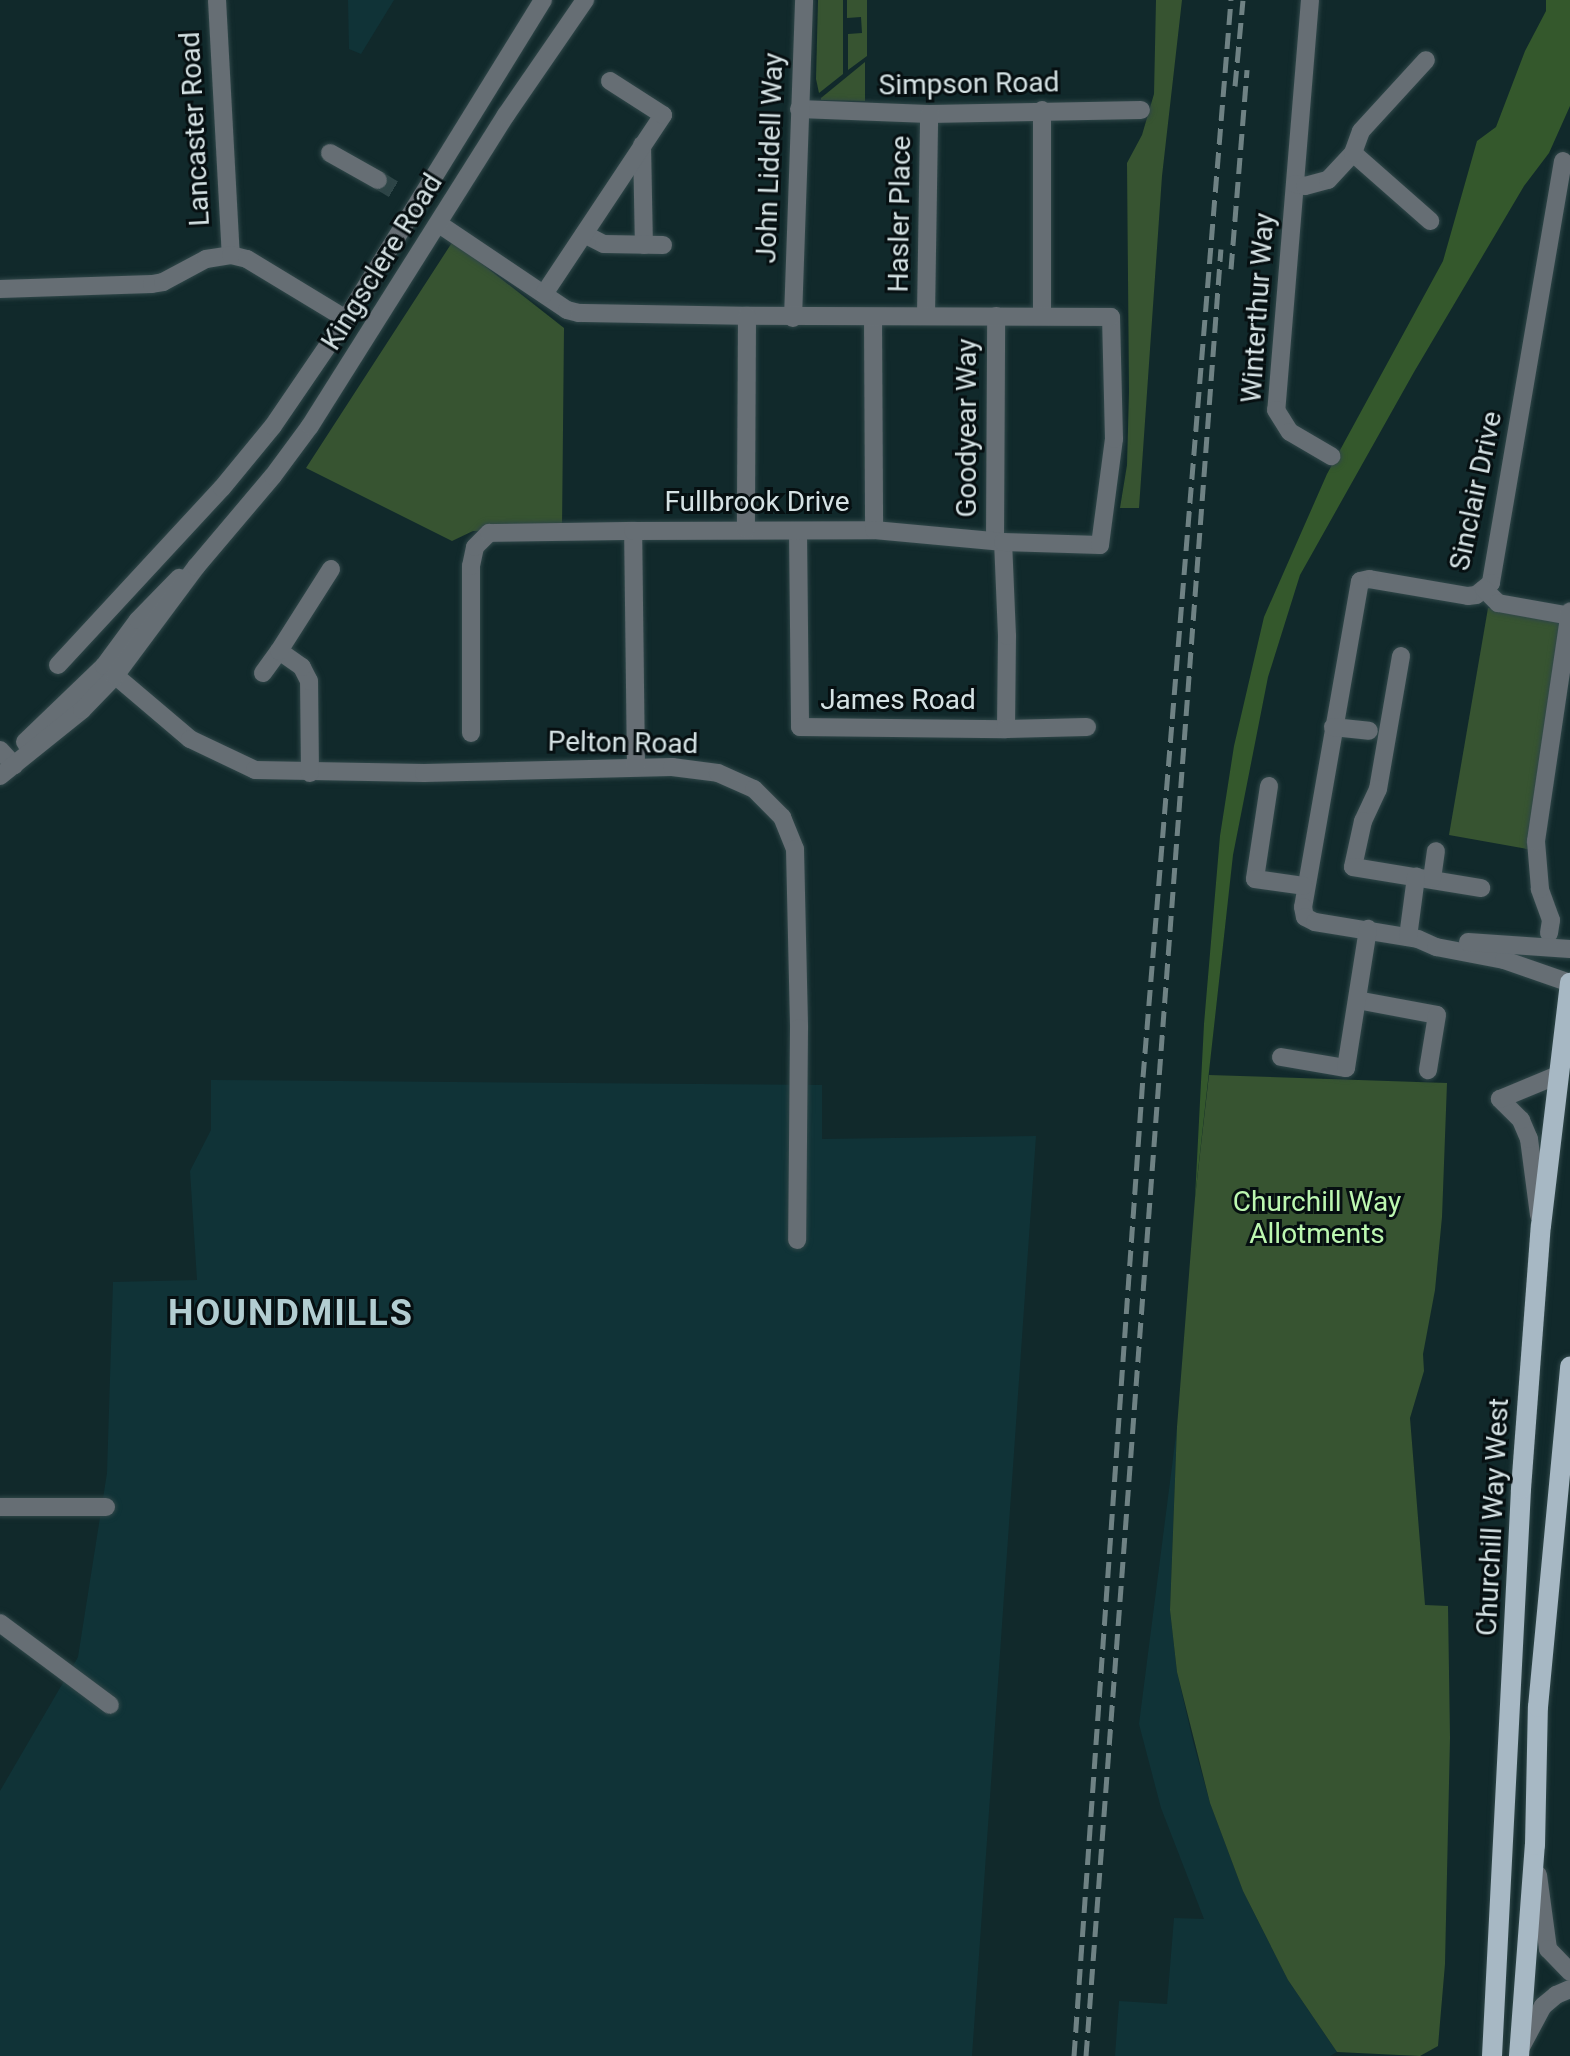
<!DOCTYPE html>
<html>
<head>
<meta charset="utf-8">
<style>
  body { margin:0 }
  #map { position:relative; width:1570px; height:2056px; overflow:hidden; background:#11292b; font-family:Roboto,sans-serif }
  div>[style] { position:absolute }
  .built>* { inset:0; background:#103337 }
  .green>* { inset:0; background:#375431 }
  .forest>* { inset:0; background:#34582c }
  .minor-tunnel>* { height:18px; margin-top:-9px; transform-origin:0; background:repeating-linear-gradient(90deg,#2e4547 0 18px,transparent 0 27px) }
  .roads { filter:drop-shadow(0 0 2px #304749) drop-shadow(0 0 2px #304749) }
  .minor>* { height:18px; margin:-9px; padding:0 9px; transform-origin:9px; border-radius:9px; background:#666e74 }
  .major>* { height:20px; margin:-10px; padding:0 10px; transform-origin:10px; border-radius:10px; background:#a7b8c4 }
  .rail>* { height:5px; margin-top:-2.5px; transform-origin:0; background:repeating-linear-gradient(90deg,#6f8284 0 16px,transparent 0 24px) }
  span { translate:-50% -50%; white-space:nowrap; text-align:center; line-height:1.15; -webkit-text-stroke:6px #060f11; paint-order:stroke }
  .street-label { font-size:28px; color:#d5e2e4 }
  .park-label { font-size:28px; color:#bcf7b0 }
  .district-label { font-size:36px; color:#b2cdd1; font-weight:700; letter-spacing:2px }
</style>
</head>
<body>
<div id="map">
  <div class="built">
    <i style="clip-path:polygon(348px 0,394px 0,361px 54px,349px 49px)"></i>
    <i style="clip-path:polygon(211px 1080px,822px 1085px,822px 1139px,1036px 1136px,972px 2056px,0 2056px,0 1791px,78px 1657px,107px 1473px,113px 1282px,197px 1280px,190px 1171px,211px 1130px)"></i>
    <i style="clip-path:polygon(1177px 1427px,1170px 1610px,1177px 1672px,1193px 1741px,1210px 1803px,1243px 1891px,1288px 1980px,1337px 2052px,1330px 2056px,1115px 2056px,1119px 2001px,1167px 2004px,1174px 1918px,1204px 1919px,1161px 1808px,1139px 1724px)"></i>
  </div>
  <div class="green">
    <i style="clip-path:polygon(818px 0,843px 0,843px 74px,819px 93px,816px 79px)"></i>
    <i style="clip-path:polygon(847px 0,867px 0,867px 56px,848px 70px,848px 34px,862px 33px,861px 17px,847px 18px)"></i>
    <i style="clip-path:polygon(1156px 0,1182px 0,1162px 176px,1139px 508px,1120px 508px,1127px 465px,1129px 392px,1127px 163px,1142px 135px,1154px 94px)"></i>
    <i style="clip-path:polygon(865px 62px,865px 101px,821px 100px,821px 98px)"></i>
    <i style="clip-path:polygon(453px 241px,564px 328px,562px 529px,473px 531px,452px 541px,306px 468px)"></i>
    <i style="clip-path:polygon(1488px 608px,1565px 620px,1533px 850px,1449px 835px)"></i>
    <i style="clip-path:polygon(1209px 1075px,1447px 1083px,1442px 1217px,1435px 1290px,1423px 1354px,1424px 1371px,1410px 1418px,1425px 1605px,1448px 1606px,1450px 1738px,1445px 1964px,1438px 2046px,1420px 2056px,1337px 2052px,1288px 1980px,1243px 1891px,1210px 1803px,1177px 1672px,1170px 1610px,1177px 1427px,1195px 1198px)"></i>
  </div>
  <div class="forest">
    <i style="clip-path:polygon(1546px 0,1570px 0,1570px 106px,1549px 153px,1524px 186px,1414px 372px,1300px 575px,1268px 677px,1233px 855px,1195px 1198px,1204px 1024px,1220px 836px,1234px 746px,1264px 617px,1327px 474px,1443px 261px,1477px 141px,1496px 127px,1525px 51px,1546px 11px)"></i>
  </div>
  <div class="minor-tunnel">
    <i style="left:378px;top:180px;width:26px;rotate:31deg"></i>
  </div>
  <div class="roads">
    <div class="minor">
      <i style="left:217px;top:0;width:255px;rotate:86.9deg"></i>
      <i style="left:1310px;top:0;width:411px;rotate:94.7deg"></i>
      <i style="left:1276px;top:410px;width:26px;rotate:58deg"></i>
      <i style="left:1290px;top:432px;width:48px;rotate:30.3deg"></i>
      <i style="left:799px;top:109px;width:130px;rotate:2.2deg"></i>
      <i style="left:929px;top:114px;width:212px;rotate:-1.1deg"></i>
      <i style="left:1042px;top:110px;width:206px;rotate:90deg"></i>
      <i style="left:642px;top:145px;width:100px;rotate:88.9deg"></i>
      <i style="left:330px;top:153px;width:55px;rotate:29.4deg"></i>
      <i style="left:1353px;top:153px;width:103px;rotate:41.4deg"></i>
      <i style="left:1563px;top:161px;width:428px;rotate:99.7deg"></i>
      <i style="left:1491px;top:583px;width:19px;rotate:141deg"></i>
      <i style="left:1476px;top:595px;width:8px;rotate:173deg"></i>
      <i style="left:1468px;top:596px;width:100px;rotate:-170.3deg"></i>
      <i style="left:1369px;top:579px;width:9px;rotate:167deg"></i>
      <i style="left:1360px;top:581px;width:331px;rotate:99.9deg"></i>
      <i style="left:1303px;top:907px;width:10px;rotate:79deg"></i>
      <i style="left:1305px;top:917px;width:11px;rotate:27deg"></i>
      <i style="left:1315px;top:922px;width:104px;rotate:9.4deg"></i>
      <i style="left:1418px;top:939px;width:20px;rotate:24deg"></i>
      <i style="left:1436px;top:947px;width:69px;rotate:10.8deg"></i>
      <i style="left:1504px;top:960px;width:70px;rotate:19.2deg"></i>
      <i style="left:1295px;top:184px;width:10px;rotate:11deg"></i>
      <i style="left:1305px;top:186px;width:24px;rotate:-15deg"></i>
      <i style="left:1328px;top:180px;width:37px;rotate:-47deg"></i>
      <i style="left:1353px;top:153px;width:23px;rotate:-70deg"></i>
      <i style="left:1361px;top:131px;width:96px;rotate:-47.5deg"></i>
      <i style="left:439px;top:224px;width:154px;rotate:33.9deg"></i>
      <i style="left:567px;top:310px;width:12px;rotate:14deg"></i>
      <i style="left:579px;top:313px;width:168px;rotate:1deg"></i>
      <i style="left:584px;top:234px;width:22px;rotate:27deg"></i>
      <i style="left:604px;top:244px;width:59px;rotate:1deg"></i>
      <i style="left:0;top:289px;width:152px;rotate:-1.9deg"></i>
      <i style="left:152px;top:284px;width:11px;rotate:-10deg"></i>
      <i style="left:163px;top:282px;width:49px;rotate:-28.1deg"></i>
      <i style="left:206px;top:259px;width:25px;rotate:-9deg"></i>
      <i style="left:231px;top:255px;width:16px;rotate:14deg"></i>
      <i style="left:247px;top:259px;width:116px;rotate:31.2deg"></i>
      <i style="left:544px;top:294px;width:215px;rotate:-56.4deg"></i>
      <i style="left:663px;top:115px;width:63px;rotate:-147.3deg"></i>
      <i style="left:926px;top:315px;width:201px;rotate:-89.1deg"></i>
      <i style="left:793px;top:318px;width:318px;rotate:-88deg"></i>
      <i style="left:873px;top:318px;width:212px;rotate:89.7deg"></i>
      <i style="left:798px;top:531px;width:196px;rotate:89.4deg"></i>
      <i style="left:800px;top:727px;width:206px;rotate:0.6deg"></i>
      <i style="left:1006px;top:729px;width:93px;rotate:-89.4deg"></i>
      <i style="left:1007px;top:636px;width:94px;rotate:-92.4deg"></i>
      <i style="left:995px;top:541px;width:225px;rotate:-89.7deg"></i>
      <i style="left:1484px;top:589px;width:20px;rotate:45deg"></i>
      <i style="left:1498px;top:603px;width:73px;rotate:10.2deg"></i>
      <i style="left:1401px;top:656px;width:135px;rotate:99.8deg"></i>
      <i style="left:1378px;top:789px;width:35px;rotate:115deg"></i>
      <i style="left:1363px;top:821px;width:47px;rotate:102.3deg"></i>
      <i style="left:1353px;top:867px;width:130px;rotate:9.3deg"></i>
      <i style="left:58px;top:665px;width:241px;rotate:-47.2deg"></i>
      <i style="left:222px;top:488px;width:80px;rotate:-50.6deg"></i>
      <i style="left:273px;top:426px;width:130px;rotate:-55.7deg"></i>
      <i style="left:346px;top:319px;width:375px;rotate:-58.3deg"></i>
      <i style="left:104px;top:666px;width:113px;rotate:40.3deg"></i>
      <i style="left:190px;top:739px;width:72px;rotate:25.5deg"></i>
      <i style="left:255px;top:770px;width:169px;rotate:1deg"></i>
      <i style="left:424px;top:773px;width:248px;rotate:-1.4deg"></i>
      <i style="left:672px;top:767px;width:46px;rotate:7.4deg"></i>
      <i style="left:718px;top:773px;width:39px;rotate:24deg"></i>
      <i style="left:754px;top:789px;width:40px;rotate:45deg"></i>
      <i style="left:782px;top:817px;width:35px;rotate:68deg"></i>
      <i style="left:795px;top:849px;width:179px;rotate:88.7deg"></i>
      <i style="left:799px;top:1028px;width:212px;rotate:90.5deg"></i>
      <i style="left:263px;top:673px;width:27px;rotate:-54deg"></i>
      <i style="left:1333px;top:727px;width:36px;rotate:6deg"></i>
      <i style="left:1006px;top:729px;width:81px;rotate:-1.4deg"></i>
      <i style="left:471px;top:733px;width:167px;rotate:-90deg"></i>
      <i style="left:471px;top:566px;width:19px;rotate:-78deg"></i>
      <i style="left:475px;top:547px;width:20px;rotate:-45deg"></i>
      <i style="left:489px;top:533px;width:144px;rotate:-0.8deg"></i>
      <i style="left:25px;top:742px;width:110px;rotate:-43.9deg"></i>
      <i style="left:104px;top:666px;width:57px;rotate:-53.5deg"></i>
      <i style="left:138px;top:620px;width:59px;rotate:-45.7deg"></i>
      <i style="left:0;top:750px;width:21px;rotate:47deg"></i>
      <i style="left:636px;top:767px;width:236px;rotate:-90.7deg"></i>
      <i style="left:633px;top:531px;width:241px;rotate:-0.2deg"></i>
      <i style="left:874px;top:530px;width:130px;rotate:5.3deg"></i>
      <i style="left:1003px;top:542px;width:97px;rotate:1.8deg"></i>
      <i style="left:1100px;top:545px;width:107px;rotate:-82.5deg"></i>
      <i style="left:1114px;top:439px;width:122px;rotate:-91.4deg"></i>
      <i style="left:1111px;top:317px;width:364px;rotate:-179.8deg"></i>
      <i style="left:747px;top:316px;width:213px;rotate:90.3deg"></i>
      <i style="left:310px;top:773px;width:92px;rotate:-90.6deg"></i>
      <i style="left:309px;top:681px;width:16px;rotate:-117deg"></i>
      <i style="left:302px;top:667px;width:28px;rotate:-145deg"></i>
      <i style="left:279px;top:651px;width:97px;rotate:-57.6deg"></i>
      <i style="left:0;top:776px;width:105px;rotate:-38.8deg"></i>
      <i style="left:82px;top:710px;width:47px;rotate:-45.9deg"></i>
      <i style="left:115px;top:676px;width:136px;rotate:-53.4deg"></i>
      <i style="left:196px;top:567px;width:119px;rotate:-49.8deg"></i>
      <i style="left:273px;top:476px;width:62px;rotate:-53.5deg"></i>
      <i style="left:310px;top:426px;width:368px;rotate:-57.8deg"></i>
      <i style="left:506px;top:115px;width:140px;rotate:-55.5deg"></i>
      <i style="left:1269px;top:786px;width:94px;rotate:98.6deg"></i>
      <i style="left:1255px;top:879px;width:49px;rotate:8.1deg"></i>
      <i style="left:1432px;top:879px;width:28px;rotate:-82deg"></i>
      <i style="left:1549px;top:933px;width:13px;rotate:-81deg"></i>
      <i style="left:1551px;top:920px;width:33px;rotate:-110deg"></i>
      <i style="left:1540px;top:889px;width:48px;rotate:-94.8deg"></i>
      <i style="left:1536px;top:841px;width:232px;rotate:-81.6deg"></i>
      <i style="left:1408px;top:937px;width:61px;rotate:-82.4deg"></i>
      <i style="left:1468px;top:942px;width:102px;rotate:3.9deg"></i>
      <i style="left:1357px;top:1000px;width:81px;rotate:10.6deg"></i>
      <i style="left:1437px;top:1015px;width:56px;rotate:99.3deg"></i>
      <i style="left:1281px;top:1057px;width:66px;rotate:9.6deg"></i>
      <i style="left:1346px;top:1068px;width:141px;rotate:-81deg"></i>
      <i style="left:1539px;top:1215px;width:77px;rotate:-97.5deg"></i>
      <i style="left:1529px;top:1139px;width:21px;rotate:-113deg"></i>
      <i style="left:1521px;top:1120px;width:30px;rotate:-135deg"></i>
      <i style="left:1500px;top:1099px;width:63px;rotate:-22.5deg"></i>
      <i style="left:0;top:1507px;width:106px"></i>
      <i style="left:0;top:1623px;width:137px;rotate:36.7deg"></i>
      <i style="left:1538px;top:1875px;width:75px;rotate:82.3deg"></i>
      <i style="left:1548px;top:1949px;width:32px;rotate:46deg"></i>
      <i style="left:1520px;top:2049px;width:49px;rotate:-61.9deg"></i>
      <i style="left:1543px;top:2006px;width:17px;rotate:-40deg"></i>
      <i style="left:1556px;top:1995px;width:15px;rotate:-23deg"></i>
    </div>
    <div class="major">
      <i style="left:1492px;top:2056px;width:568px;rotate:-87.07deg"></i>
      <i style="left:1521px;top:1489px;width:264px;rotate:-85.7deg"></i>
      <i style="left:1541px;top:1226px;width:245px;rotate:-83.2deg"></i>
      <i style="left:1519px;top:2056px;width:212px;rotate:-85.7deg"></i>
      <i style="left:1535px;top:1845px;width:138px;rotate:-88.8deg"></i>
      <i style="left:1538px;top:1707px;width:342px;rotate:-84.6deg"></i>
    </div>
  </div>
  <div class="rail">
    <i style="left:1235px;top:86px;width:86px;rotate:-84.7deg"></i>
    <i style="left:1231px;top:269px;width:200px;rotate:-85.4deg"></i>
    <i style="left:1074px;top:2056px;width:981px;rotate:-85.97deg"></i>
    <i style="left:1143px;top:1077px;width:1081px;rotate:-85.33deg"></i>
    <i style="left:1086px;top:2056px;width:1812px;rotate:-85.73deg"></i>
  </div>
  <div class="street-label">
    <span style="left:969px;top:84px;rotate:-1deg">Simpson Road</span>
    <span style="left:195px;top:129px;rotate:-93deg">Lancaster Road</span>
    <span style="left:770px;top:158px;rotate:-88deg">John Liddell Way</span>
    <span style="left:900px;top:214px;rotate:-89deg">Hasler Place</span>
    <span style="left:382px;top:262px;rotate:-58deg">Kingsclere Road</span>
    <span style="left:1258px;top:308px;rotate:-86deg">Winterthur Way</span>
    <span style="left:967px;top:428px;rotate:-90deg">Goodyear Way</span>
    <span style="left:1476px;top:491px;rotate:-78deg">Sinclair Drive</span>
    <span style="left:757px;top:502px">Fullbrook Drive</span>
    <span style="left:898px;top:700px">James Road</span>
    <span style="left:623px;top:743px;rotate:1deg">Pelton Road</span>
    <span style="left:1493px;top:1517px;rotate:-87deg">Churchill Way West</span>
  </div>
  <div class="park-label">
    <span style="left:1317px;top:1218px">Churchill Way<br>Allotments</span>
  </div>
  <div class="district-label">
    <span style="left:291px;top:1314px">HOUNDMILLS</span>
  </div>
</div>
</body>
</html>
